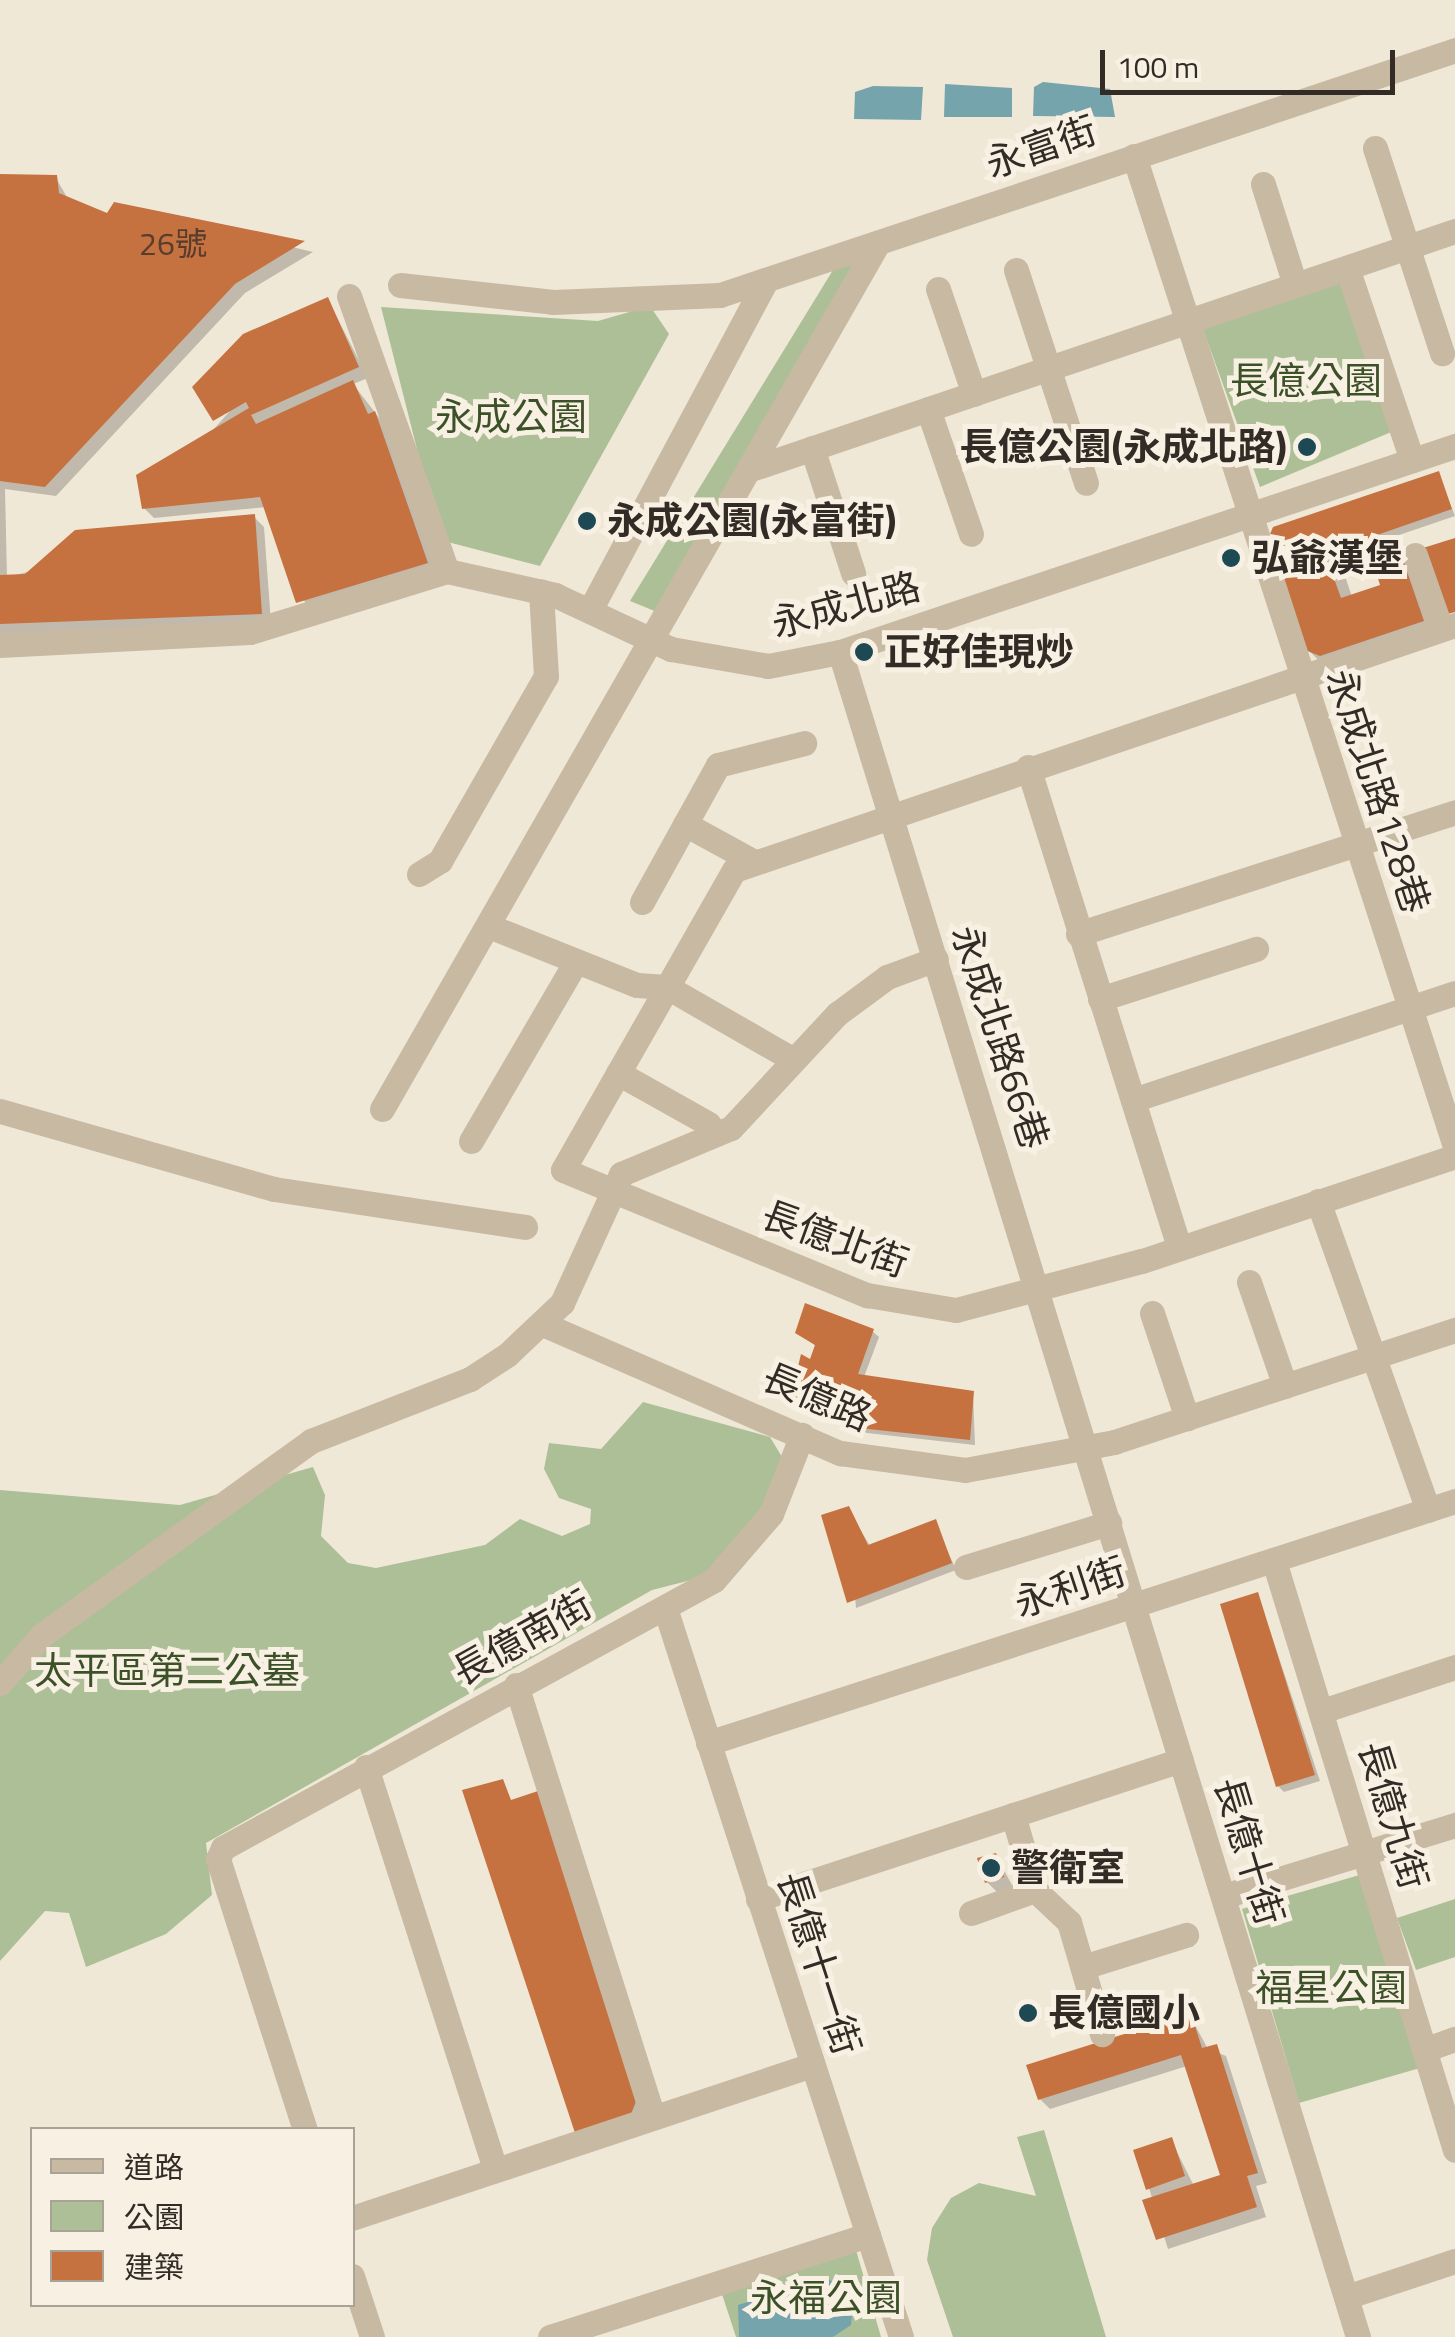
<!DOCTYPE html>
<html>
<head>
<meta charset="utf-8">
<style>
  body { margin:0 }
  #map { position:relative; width:1455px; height:2337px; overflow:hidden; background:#f0e8d7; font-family:"Titillium Web","Noto Sans TC",sans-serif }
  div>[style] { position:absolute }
  .green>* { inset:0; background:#acbf97 }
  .water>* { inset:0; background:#76a4ad }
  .shadow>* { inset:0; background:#0003 }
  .building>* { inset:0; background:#c57140 }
  .minor>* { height:25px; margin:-12.5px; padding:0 12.5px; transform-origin:12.5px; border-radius:12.5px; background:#c8b9a3 }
  .dots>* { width:28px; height:28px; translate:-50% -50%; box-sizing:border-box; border:5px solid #f8f1e3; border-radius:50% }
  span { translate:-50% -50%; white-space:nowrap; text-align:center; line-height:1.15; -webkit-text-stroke:10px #f8f1e3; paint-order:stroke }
  .number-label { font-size:32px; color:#583c2c }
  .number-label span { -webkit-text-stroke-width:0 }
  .street-label { font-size:38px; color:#332b25 }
  .park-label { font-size:38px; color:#3d5129 }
  .poi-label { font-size:38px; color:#332b25; font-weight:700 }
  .right { translate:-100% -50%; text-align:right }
  .left { translate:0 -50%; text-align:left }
  .legend { position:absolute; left:30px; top:2127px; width:325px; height:180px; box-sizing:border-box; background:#f8f1e3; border:2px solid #a9a297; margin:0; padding:12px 18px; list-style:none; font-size:30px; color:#332b25 }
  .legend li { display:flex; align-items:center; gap:20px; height:50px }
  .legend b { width:50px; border:2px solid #a9a297 }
  .scale { position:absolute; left:1100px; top:50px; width:295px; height:45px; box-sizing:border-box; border:5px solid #332b25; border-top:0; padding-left:12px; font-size:30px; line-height:35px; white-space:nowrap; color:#332b25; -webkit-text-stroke:8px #f8f1e3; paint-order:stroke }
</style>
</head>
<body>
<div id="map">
  <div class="green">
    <i style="clip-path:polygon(863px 261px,662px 614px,630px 601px,833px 270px)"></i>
    <i style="clip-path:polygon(1346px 276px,1408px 425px,1260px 487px,1203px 329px)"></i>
    <i style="clip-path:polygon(650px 306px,669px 334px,540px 566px,440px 540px,381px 307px,598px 321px)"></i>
    <i style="clip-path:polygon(643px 1402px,770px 1437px,782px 1457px,764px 1504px,707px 1576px,652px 1590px,206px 1843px,212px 1895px,166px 1934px,86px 1967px,69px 1913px,45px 1911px,0 1961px,0 1490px,180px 1505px,313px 1467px,325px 1495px,321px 1536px,348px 1563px,376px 1568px,485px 1545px,520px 1519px,562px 1536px,590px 1524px,591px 1509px,559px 1498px,544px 1469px,549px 1443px,601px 1449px)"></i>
    <i style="clip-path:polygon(1363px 1874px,1420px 2068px,1299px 2103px,1242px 1909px)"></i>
    <i style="clip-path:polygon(1455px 1899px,1455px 1957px,1416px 1970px,1397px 1918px)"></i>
    <i style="clip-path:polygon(1044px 2130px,1106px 2337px,953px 2337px,927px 2260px,932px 2228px,951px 2198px,979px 2183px,1036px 2196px,1017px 2137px)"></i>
    <i style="clip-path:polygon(856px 2250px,881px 2337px,736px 2337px,720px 2288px)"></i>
  </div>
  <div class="water">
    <i style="clip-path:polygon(1043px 82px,1110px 89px,1115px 117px,1033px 116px,1034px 87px)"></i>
    <i style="clip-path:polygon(945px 84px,1012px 88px,1012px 117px,944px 117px)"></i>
    <i style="clip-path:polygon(873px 86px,923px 87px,921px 120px,854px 119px,855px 92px)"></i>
    <i style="clip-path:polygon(827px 2278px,854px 2296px,851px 2325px,833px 2337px,739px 2337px,738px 2305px)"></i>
  </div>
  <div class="shadow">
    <i style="clip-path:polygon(56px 178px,68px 199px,108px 216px,115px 205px,313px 252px,245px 293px,56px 496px,5px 489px,7px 577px,254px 517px,264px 527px,271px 623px,0 637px,0 211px)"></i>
    <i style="clip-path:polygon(328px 300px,368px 378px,353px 384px,384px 424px,436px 573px,309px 612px,266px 507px,154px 518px,144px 508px)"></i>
    <i style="clip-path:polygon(1438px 474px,1455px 516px,1358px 549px,1364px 567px,1344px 573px,1352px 597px,1383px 587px,1401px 559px,1422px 580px,1443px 641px,1329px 670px,1307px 649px,1270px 539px)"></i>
    <i style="clip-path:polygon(872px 1331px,879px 1337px,864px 1377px,973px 1393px,975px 1445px,867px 1433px,791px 1403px,817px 1347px,798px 1332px)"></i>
    <i style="clip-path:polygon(848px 1509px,870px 1546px,935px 1522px,956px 1570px,856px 1608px)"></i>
    <i style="clip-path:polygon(1258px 1595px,1320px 1781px,1284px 1792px,1278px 1786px)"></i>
    <i style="clip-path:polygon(502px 1782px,642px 2107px,637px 2120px,583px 2138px)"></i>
    <i style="clip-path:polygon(996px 1855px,1013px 1887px,997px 1892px,987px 1882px)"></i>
    <i style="clip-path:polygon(1190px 2016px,1208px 2049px,1226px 2056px,1267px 2183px,1256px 2186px,1266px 2217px,1168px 2249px,1149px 2188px,1171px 2140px,1194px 2186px,1223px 2177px,1187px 2066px,1050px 2109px,1040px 2099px)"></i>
  </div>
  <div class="building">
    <i style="clip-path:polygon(0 174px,57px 175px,59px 193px,107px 213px,114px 202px,305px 241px,235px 284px,45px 487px,0 481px)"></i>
    <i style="clip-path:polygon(328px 297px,359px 367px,251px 415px,256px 424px,353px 380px,368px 414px,375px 411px,428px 563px,296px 603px,260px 497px,142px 509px,136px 475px,249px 408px,246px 402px,213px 421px,192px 387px,243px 334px)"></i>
    <i style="clip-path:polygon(1439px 471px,1452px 509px,1325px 553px,1341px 598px,1380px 585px,1374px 566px,1402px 557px,1424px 621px,1320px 656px,1305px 650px,1268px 539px,1273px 527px)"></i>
    <i style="clip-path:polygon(255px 514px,262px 614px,0 624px,0 575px,25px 574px,75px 530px)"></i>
    <i style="clip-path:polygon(1455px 538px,1455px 612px,1444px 615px,1423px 548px)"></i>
    <i style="clip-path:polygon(805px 1303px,874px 1329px,858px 1374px,974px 1391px,970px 1440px,859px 1428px,789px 1404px,801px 1354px,810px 1359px,815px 1345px,795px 1333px)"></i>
    <i style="clip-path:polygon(849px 1506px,868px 1545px,936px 1519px,952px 1563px,847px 1603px,821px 1515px)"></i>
    <i style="clip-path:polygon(1258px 1592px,1315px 1775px,1276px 1787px,1220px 1604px)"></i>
    <i style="clip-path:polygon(503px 1779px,511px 1800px,538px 1791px,637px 2099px,631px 2114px,575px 2133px,462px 1790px)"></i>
    <i style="clip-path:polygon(996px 1853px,1004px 1877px,985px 1883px,977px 1858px)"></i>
    <i style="clip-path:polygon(1191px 2013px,1202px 2048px,1217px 2044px,1258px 2173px,1247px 2176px,1257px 2207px,1156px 2240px,1142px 2200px,1220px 2175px,1181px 2055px,1038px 2100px,1026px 2065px)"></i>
    <i style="clip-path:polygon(1172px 2137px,1185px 2176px,1146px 2190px,1133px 2150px)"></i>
  </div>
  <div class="minor">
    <i style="left:1375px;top:148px;width:216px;rotate:71.9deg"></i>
    <i style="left:1134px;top:156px;width:1041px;rotate:72.04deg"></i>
    <i style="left:1263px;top:184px;width:106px;rotate:72.4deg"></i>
    <i style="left:1347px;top:268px;width:203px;rotate:71.3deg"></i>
    <i style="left:1016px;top:270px;width:224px;rotate:71.8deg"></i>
    <i style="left:400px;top:285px;width:154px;rotate:6.3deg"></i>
    <i style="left:553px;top:302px;width:167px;rotate:-2.4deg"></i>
    <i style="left:720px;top:295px;width:775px;rotate:-18.43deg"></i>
    <i style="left:938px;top:289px;width:111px;rotate:71.1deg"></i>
    <i style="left:349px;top:296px;width:292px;rotate:70.4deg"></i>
    <i style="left:928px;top:409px;width:132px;rotate:71deg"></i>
    <i style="left:812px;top:448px;width:132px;rotate:71.8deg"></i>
    <i style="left:748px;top:470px;width:746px;rotate:-18.68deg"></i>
    <i style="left:1415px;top:555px;width:78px;rotate:70.6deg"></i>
    <i style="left:590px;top:610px;width:374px;rotate:-61.9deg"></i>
    <i style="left:1455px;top:625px;width:761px;rotate:161.23deg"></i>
    <i style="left:734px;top:870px;width:345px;rotate:119.7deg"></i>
    <i style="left:563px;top:1170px;width:329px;rotate:22.4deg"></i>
    <i style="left:867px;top:1295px;width:90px;rotate:9.6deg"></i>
    <i style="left:956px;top:1310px;width:192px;rotate:-14.8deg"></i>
    <i style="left:1142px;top:1261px;width:330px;rotate:-18.5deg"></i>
    <i style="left:0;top:645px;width:250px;rotate:-3deg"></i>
    <i style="left:250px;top:632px;width:206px;rotate:-17.2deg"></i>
    <i style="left:447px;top:571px;width:111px;rotate:12.5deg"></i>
    <i style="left:555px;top:595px;width:128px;rotate:25deg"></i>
    <i style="left:671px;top:649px;width:98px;rotate:9.9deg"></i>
    <i style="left:768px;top:666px;width:73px;rotate:-11deg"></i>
    <i style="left:840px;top:652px;width:649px;rotate:-18.52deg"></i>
    <i style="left:840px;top:652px;width:1763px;rotate:72.91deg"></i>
    <i style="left:1028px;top:767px;width:503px;rotate:72.54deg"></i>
    <i style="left:685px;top:824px;width:79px;rotate:28.8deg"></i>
    <i style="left:419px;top:874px;width:25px;rotate:-32deg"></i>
    <i style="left:440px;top:861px;width:213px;rotate:-60.2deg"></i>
    <i style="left:546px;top:676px;width:85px;rotate:-93.4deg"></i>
    <i style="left:642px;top:902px;width:157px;rotate:-61deg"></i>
    <i style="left:718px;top:765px;width:89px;rotate:-14.3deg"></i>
    <i style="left:491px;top:927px;width:157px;rotate:21.7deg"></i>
    <i style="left:637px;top:985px;width:30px;rotate:4deg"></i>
    <i style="left:667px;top:987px;width:146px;rotate:29.9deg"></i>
    <i style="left:1078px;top:934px;width:396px;rotate:-17.9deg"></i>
    <i style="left:1100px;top:999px;width:164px;rotate:-17.8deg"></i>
    <i style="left:618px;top:1073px;width:104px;rotate:29.3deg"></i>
    <i style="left:1133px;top:1100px;width:339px;rotate:-18.4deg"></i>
    <i style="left:382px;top:1109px;width:998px;rotate:-60.2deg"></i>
    <i style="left:0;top:1111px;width:285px;rotate:15.9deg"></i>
    <i style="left:274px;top:1189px;width:254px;rotate:8.6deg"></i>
    <i style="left:471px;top:1141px;width:208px;rotate:-59.7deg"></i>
    <i style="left:1318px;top:1201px;width:328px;rotate:70.4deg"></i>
    <i style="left:1249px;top:1282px;width:110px;rotate:70.9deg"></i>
    <i style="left:1152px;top:1313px;width:111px;rotate:71.6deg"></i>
    <i style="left:545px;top:1325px;width:322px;rotate:23.5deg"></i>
    <i style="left:840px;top:1453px;width:126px;rotate:7.7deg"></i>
    <i style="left:965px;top:1470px;width:152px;rotate:-10.6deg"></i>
    <i style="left:1114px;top:1442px;width:359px;rotate:-18.2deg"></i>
    <i style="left:1274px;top:1561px;width:616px;rotate:72.92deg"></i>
    <i style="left:966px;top:1567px;width:150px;rotate:-17.1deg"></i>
    <i style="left:666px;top:1611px;width:763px;rotate:72.06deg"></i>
    <i style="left:0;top:1683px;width:64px;rotate:-48.8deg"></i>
    <i style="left:42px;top:1635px;width:332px;rotate:-35.8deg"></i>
    <i style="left:311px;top:1441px;width:171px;rotate:-21.3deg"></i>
    <i style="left:470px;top:1379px;width:44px;rotate:-33deg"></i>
    <i style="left:507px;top:1355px;width:76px;rotate:-43.4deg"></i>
    <i style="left:562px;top:1303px;width:142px;rotate:-65.4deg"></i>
    <i style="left:621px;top:1174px;width:119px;rotate:-22.7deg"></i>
    <i style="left:731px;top:1128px;width:156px;rotate:-47.1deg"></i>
    <i style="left:837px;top:1014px;width:62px;rotate:-36.5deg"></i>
    <i style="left:887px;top:977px;width:52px;rotate:-20.2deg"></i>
    <i style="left:516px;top:1685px;width:453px;rotate:72.4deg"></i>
    <i style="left:1322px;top:1711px;width:140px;rotate:-18.3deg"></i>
    <i style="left:708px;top:1743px;width:785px;rotate:-17.95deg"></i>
    <i style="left:366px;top:1767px;width:422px;rotate:72.2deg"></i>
    <i style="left:1013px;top:1815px;width:78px;rotate:73.7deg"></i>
    <i style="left:1035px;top:1890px;width:47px;rotate:43.3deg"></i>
    <i style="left:1069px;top:1922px;width:117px;rotate:73.6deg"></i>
    <i style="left:1224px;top:1896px;width:242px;rotate:-17.1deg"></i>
    <i style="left:758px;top:1899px;width:445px;rotate:-18.2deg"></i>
    <i style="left:971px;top:1913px;width:68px;rotate:-19.8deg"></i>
    <i style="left:1083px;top:1967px;width:108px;rotate:-17.3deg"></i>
    <i style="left:1424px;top:2050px;width:33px;rotate:-20deg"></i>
    <i style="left:305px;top:2130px;width:285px;rotate:-107.8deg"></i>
    <i style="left:218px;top:1859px;width:12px;rotate:-66deg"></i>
    <i style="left:223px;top:1848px;width:559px;rotate:-28.63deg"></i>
    <i style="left:714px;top:1580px;width:87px;rotate:-49.2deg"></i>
    <i style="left:771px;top:1514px;width:85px;rotate:-68.6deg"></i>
    <i style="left:352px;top:2218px;width:485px;rotate:-18.4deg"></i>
    <i style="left:352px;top:2276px;width:64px;rotate:71.8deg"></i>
    <i style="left:1346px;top:2297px;width:115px;rotate:-18.3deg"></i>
    <i style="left:550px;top:2337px;width:334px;rotate:-17.8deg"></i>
  </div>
  <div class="dots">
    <i style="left:1307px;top:447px;background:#1c4954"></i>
    <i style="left:587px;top:521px;background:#1c4954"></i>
    <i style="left:1231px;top:558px;background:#1c4954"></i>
    <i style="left:864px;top:652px;background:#1c4954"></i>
    <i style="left:991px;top:1868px;background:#1c4954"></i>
    <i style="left:1028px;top:2013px;background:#1c4954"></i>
  </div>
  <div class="number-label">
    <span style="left:173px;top:243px">26號</span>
  </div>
  <div class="street-label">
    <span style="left:1041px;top:147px;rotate:-19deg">永富街</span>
    <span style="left:846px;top:605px;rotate:-15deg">永成北路</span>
    <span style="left:1378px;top:791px;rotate:72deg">永成北路128巷</span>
    <span style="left:1000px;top:1037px;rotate:72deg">永成北路66巷</span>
    <span style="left:835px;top:1239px;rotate:20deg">長億北街</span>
    <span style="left:817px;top:1397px;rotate:23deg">長億路</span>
    <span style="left:1070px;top:1587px;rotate:-18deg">永利街</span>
    <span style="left:522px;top:1638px;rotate:-29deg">長億南街</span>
    <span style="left:1393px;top:1815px;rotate:73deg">長億九街</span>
    <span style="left:1249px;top:1851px;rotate:73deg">長億十街</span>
    <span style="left:819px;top:1963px;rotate:72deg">長億十一街</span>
  </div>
  <div class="park-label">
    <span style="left:1306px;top:381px">長億公園</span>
    <span style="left:511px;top:417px">永成公園</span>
    <span style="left:167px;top:1671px">太平區第二公墓</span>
    <span style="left:1331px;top:1988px">福星公園</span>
    <span style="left:826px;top:2298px">永福公園</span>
  </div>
  <div class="poi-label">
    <span class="right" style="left:1287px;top:447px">長億公園(永成北路)</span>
    <span class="left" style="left:607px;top:521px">永成公園(永富街)</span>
    <span class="left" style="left:1251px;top:558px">弘爺漢堡</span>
    <span class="left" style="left:884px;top:652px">正好佳現炒</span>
    <span class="left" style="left:1011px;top:1868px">警衛室</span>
    <span class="left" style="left:1048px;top:2013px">長億國小</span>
  </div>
  <ul class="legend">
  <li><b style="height:12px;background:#c8b9a3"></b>道路</li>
  <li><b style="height:28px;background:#acbf97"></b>公園</li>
  <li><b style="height:28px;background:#c57140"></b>建築</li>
  </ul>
  <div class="scale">100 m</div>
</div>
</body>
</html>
